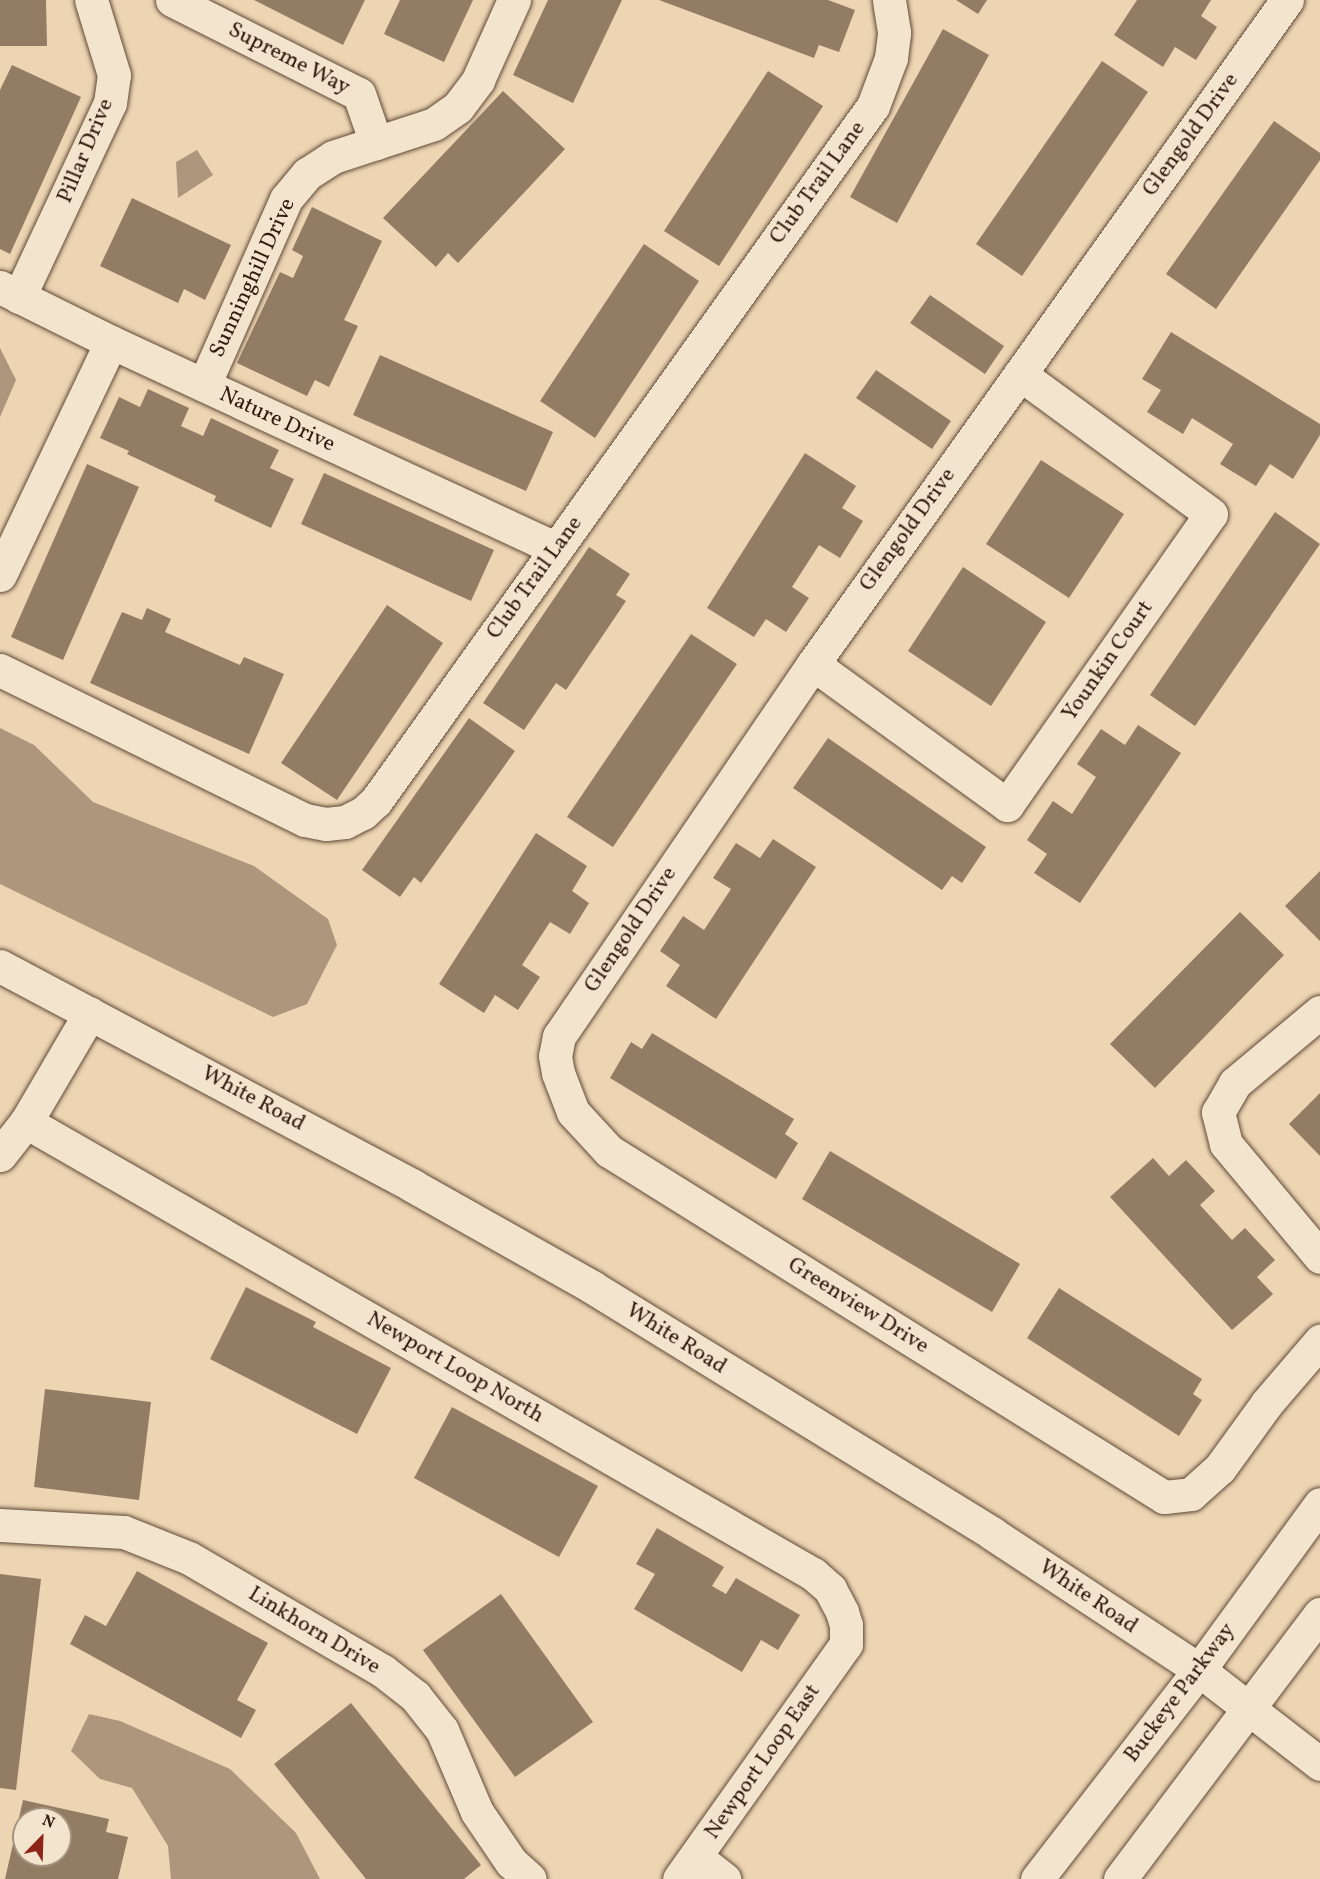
<!DOCTYPE html>
<html>
<head>
<meta charset="utf-8">
<style>
  body { margin:0 }
  #map { position:relative; width:1320px; height:1879px; overflow:hidden; background:#edd5b3; font-family:Vollkorn,serif }
  div>[style] { position:absolute }
  .water>* { inset:0; background:#ad967b }
  .building>* { inset:0; background:#927c64 }
  .roads { filter:drop-shadow(0 0 2px #5f4a37) drop-shadow(0 0 2px #5f4a37) }
  .minor>* { height:33px; margin:-16.5px; padding:0 16.5px; transform-origin:16.5px; border-radius:16.5px; background:#f3e4ce }
  span { translate:-50% -50%; white-space:nowrap; text-align:center; line-height:1.15; -webkit-text-stroke:5px #f3e4ce; paint-order:stroke }
  .street-label { font-size:22px; color:#301b0e }
  .north { position:absolute; left:12px; top:1807px; width:60px; height:60px; box-sizing:border-box; background:#f3e4ce; border:2px solid #a59481; border-radius:50%; rotate:23deg; font-size:16px; font-weight:700; line-height:24px; text-align:center; color:#301b0e }
  .north::after { content:''; display:block; margin:auto; width:21px; height:27px; background:#8f2418; clip-path:polygon(50% 0,100% 100%,50% 72%,0 100%) }
</style>
</head>
<body>
<div id="map">
  <div class="water">
    <i style="clip-path:polygon(197px 150px,213px 175px,178px 198px,176px 162px)"></i>
    <i style="clip-path:polygon(0 348px,16px 380px,0 417px)"></i>
    <i style="clip-path:polygon(0 728px,34px 745px,93px 802px,254px 866px,328px 919px,337px 945px,307px 1004px,273px 1017px,0 884px)"></i>
    <i style="clip-path:polygon(89px 1714px,120px 1721px,230px 1769px,296px 1833px,320px 1879px,171px 1879px,168px 1846px,132px 1788px,100px 1779px,71px 1751px)"></i>
  </div>
  <div class="building">
    <i style="clip-path:polygon(0 0,46px 0,47px 46px,0 46px)"></i>
    <i style="clip-path:polygon(254px 0,365px 0,343px 45px)"></i>
    <i style="clip-path:polygon(400px 0,473px 0,444px 62px,384px 34px)"></i>
    <i style="clip-path:polygon(548px 0,622px 0,573px 103px,513px 75px)"></i>
    <i style="clip-path:polygon(659px 0,828px 0,855px 10px,839px 52px,819px 45px,814px 58px)"></i>
    <i style="clip-path:polygon(956px 0,987px 0,978px 14px)"></i>
    <i style="clip-path:polygon(1137px 0,1211px 0,1201px 16px,1217px 27px,1196px 60px,1175px 47px,1163px 67px,1114px 35px)"></i>
    <i style="clip-path:polygon(943px 29px,989px 55px,897px 223px,850px 197px)"></i>
    <i style="clip-path:polygon(1102px 61px,1148px 92px,1022px 276px,976px 244px)"></i>
    <i style="clip-path:polygon(12px 65px,81px 97px,10px 254px,0 249px,0 90px)"></i>
    <i style="clip-path:polygon(768px 71px,823px 106px,719px 266px,664px 231px)"></i>
    <i style="clip-path:polygon(503px 91px,565px 149px,458px 263px,448px 253px,436px 267px,383px 218px)"></i>
    <i style="clip-path:polygon(1274px 121px,1320px 153px,1320px 160px,1216px 309px,1166px 274px)"></i>
    <i style="clip-path:polygon(132px 198px,231px 245px,205px 300px,184px 289px,178px 303px,100px 266px)"></i>
    <i style="clip-path:polygon(312px 207px,382px 241px,344px 320px,358px 326px,329px 387px,315px 380px,307px 396px,237px 363px,280px 272px,293px 278px,303px 256px,292px 250px)"></i>
    <i style="clip-path:polygon(644px 244px,699px 281px,595px 438px,540px 401px)"></i>
    <i style="clip-path:polygon(930px 295px,1004px 346px,985px 374px,910px 323px)"></i>
    <i style="clip-path:polygon(1171px 332px,1320px 424px,1320px 435px,1293px 479px,1270px 464px,1256px 486px,1220px 464px,1233px 444px,1192px 418px,1183px 434px,1147px 412px,1161px 390px,1142px 379px)"></i>
    <i style="clip-path:polygon(380px 355px,553px 432px,526px 491px,353px 415px)"></i>
    <i style="clip-path:polygon(876px 370px,951px 421px,932px 449px,856px 398px)"></i>
    <i style="clip-path:polygon(148px 389px,189px 408px,181px 426px,203px 436px,211px 418px,279px 450px,270px 468px,294px 479px,271px 528px,214px 501px,216px 496px,127px 454px,129px 451px,100px 438px,119px 397px,140px 407px)"></i>
    <i style="clip-path:polygon(805px 453px,856px 486px,842px 508px,863px 521px,840px 558px,819px 545px,792px 587px,809px 598px,786px 632px,766px 619px,754px 637px,707px 608px)"></i>
    <i style="clip-path:polygon(1041px 460px,1124px 514px,1069px 598px,986px 544px)"></i>
    <i style="clip-path:polygon(87px 464px,139px 487px,63px 660px,11px 637px)"></i>
    <i style="clip-path:polygon(324px 473px,494px 550px,471px 601px,301px 524px)"></i>
    <i style="clip-path:polygon(1275px 512px,1320px 544px,1195px 726px,1150px 695px)"></i>
    <i style="clip-path:polygon(589px 547px,630px 574px,616px 595px,626px 601px,566px 690px,556px 683px,524px 730px,483px 703px)"></i>
    <i style="clip-path:polygon(963px 567px,1046px 622px,991px 706px,908px 651px)"></i>
    <i style="clip-path:polygon(387px 605px,443px 643px,337px 800px,281px 763px)"></i>
    <i style="clip-path:polygon(147px 608px,171px 619px,165px 632px,240px 665px,244px 657px,284px 674px,249px 754px,90px 683px,122px 612px,142px 620px)"></i>
    <i style="clip-path:polygon(691px 634px,737px 664px,613px 847px,567px 817px)"></i>
    <i style="clip-path:polygon(469px 718px,515px 751px,421px 883px,414px 877px,400px 897px,362px 870px)"></i>
    <i style="clip-path:polygon(1138px 725px,1181px 753px,1080px 903px,1034px 873px,1047px 854px,1027px 840px,1053px 801px,1072px 814px,1096px 777px,1077px 764px,1101px 729px,1125px 745px)"></i>
    <i style="clip-path:polygon(828px 738px,986px 847px,962px 883px,952px 876px,942px 890px,793px 788px)"></i>
    <i style="clip-path:polygon(536px 833px,587px 866px,572px 891px,589px 903px,570px 934px,550px 922px,522px 965px,540px 977px,518px 1010px,495px 995px,484px 1013px,439px 984px)"></i>
    <i style="clip-path:polygon(773px 839px,816px 867px,716px 1019px,666px 986px,680px 965px,660px 951px,683px 916px,704px 930px,731px 889px,713px 878px,736px 843px,760px 858px)"></i>
    <i style="clip-path:polygon(1320px 871px,1320px 941px,1285px 906px)"></i>
    <i style="clip-path:polygon(1240px 912px,1284px 955px,1155px 1088px,1110px 1044px)"></i>
    <i style="clip-path:polygon(652px 1033px,794px 1119px,785px 1134px,798px 1143px,776px 1179px,610px 1078px,631px 1042px,642px 1049px)"></i>
    <i style="clip-path:polygon(1320px 1093px,1320px 1156px,1289px 1124px)"></i>
    <i style="clip-path:polygon(830px 1151px,1020px 1264px,992px 1312px,802px 1199px)"></i>
    <i style="clip-path:polygon(1153px 1158px,1169px 1176px,1186px 1160px,1215px 1191px,1200px 1205px,1232px 1240px,1245px 1228px,1275px 1260px,1257px 1277px,1273px 1294px,1232px 1330px,1110px 1197px)"></i>
    <i style="clip-path:polygon(246px 1287px,316px 1322px,313px 1327px,391px 1368px,357px 1434px,210px 1359px)"></i>
    <i style="clip-path:polygon(1059px 1288px,1202px 1379px,1193px 1394px,1202px 1400px,1179px 1436px,1027px 1338px)"></i>
    <i style="clip-path:polygon(45px 1389px,151px 1402px,139px 1500px,34px 1487px)"></i>
    <i style="clip-path:polygon(452px 1407px,598px 1486px,559px 1557px,414px 1478px)"></i>
    <i style="clip-path:polygon(657px 1528px,724px 1567px,712px 1586px,726px 1594px,736px 1578px,800px 1615px,778px 1650px,761px 1640px,742px 1672px,634px 1609px,655px 1574px,636px 1564px)"></i>
    <i style="clip-path:polygon(137px 1571px,268px 1643px,237px 1700px,256px 1710px,241px 1738px,70px 1644px,85px 1615px,106px 1626px)"></i>
    <i style="clip-path:polygon(0 1574px,41px 1579px,16px 1790px,0 1788px)"></i>
    <i style="clip-path:polygon(501px 1594px,593px 1722px,515px 1777px,423px 1650px)"></i>
    <i style="clip-path:polygon(351px 1703px,481px 1865px,464px 1879px,366px 1879px,274px 1764px)"></i>
    <i style="clip-path:polygon(evenodd,23px 1800px,109px 1819px,106px 1832px,128px 1837px,118px 1879px,5px 1879px,23px 1800px,24px 1819px,60px 1819px,60px 1855px,24px 1855px,24px 1819px)"></i>
  </div>
  <div class="roads">
    <div class="minor">
      <i style="left:172px;top:0;width:209px;rotate:26.7deg"></i>
      <i style="left:359px;top:94px;width:52px;rotate:70.9deg"></i>
      <i style="left:1287px;top:0;width:816px;rotate:125.52deg"></i>
      <i style="left:813px;top:664px;width:450px;rotate:124.3deg"></i>
      <i style="left:559px;top:1036px;width:20px;rotate:101deg"></i>
      <i style="left:555px;top:1056px;width:17px;rotate:80deg"></i>
      <i style="left:558px;top:1073px;width:42px;rotate:69deg"></i>
      <i style="left:573px;top:1112px;width:53px;rotate:47.3deg"></i>
      <i style="left:609px;top:1151px;width:654px;rotate:31.94deg"></i>
      <i style="left:1164px;top:1497px;width:27px;rotate:-6deg"></i>
      <i style="left:1191px;top:1494px;width:39px;rotate:-42deg"></i>
      <i style="left:1220px;top:1468px;width:80px;rotate:-54.1deg"></i>
      <i style="left:1267px;top:1403px;width:82px;rotate:-49.5deg"></i>
      <i style="left:0;top:287px;width:124px;rotate:26.4deg"></i>
      <i style="left:111px;top:342px;width:491px;rotate:24.9deg"></i>
      <i style="left:19px;top:297px;width:214px;rotate:-64.9deg"></i>
      <i style="left:110px;top:103px;width:28px;rotate:-82deg"></i>
      <i style="left:114px;top:75px;width:78px;rotate:-107deg"></i>
      <i style="left:204px;top:385px;width:203px;rotate:-66.2deg"></i>
      <i style="left:286px;top:199px;width:33px;rotate:-50deg"></i>
      <i style="left:307px;top:174px;width:31px;rotate:-33deg"></i>
      <i style="left:333px;top:157px;width:106px;rotate:-18.1deg"></i>
      <i style="left:434px;top:124px;width:29px;rotate:-35deg"></i>
      <i style="left:458px;top:107px;width:34px;rotate:-53deg"></i>
      <i style="left:478px;top:80px;width:88px;rotate:-65.8deg"></i>
      <i style="left:0;top:575px;width:258px;rotate:-64.5deg"></i>
      <i style="left:813px;top:664px;width:240px;rotate:36deg"></i>
      <i style="left:1007px;top:805px;width:355px;rotate:-55deg"></i>
      <i style="left:1211px;top:514px;width:237px;rotate:-143.8deg"></i>
      <i style="left:0;top:670px;width:340px;rotate:26.2deg"></i>
      <i style="left:305px;top:820px;width:21px;rotate:11deg"></i>
      <i style="left:326px;top:824px;width:19px;rotate:-6deg"></i>
      <i style="left:345px;top:822px;width:20px;rotate:-27deg"></i>
      <i style="left:363px;top:813px;width:18px;rotate:-43deg"></i>
      <i style="left:376px;top:801px;width:854px;rotate:-54.43deg"></i>
      <i style="left:873px;top:106px;width:51px;rotate:-69.4deg"></i>
      <i style="left:891px;top:58px;width:26px;rotate:-83deg"></i>
      <i style="left:894px;top:32px;width:32px;rotate:-99deg"></i>
      <i style="left:0;top:966px;width:468px;rotate:28deg"></i>
      <i style="left:413px;top:1186px;width:206px;rotate:29.4deg"></i>
      <i style="left:592px;top:1287px;width:471px;rotate:31.6deg"></i>
      <i style="left:993px;top:1534px;width:247px;rotate:33.4deg"></i>
      <i style="left:1199px;top:1670px;width:153px;rotate:37.8deg"></i>
      <i style="left:1320px;top:1012px;width:111px;rotate:140.1deg"></i>
      <i style="left:1235px;top:1083px;width:34px;rotate:120deg"></i>
      <i style="left:1218px;top:1112px;width:33px;rotate:76deg"></i>
      <i style="left:1226px;top:1144px;width:147px;rotate:50.2deg"></i>
      <i style="left:26px;top:1122px;width:908px;rotate:29.87deg"></i>
      <i style="left:813px;top:1574px;width:23px;rotate:41deg"></i>
      <i style="left:830px;top:1589px;width:26px;rotate:62deg"></i>
      <i style="left:842px;top:1612px;width:14px;rotate:73deg"></i>
      <i style="left:846px;top:1625px;width:19px;rotate:90deg"></i>
      <i style="left:846px;top:1644px;width:288px;rotate:125.4deg"></i>
      <i style="left:0;top:1155px;width:42px;rotate:-51.8deg"></i>
      <i style="left:26px;top:1122px;width:126px;rotate:-59.6deg"></i>
      <i style="left:0;top:1525px;width:124px;rotate:3.2deg"></i>
      <i style="left:124px;top:1532px;width:70px;rotate:21.8deg"></i>
      <i style="left:189px;top:1558px;width:225px;rotate:30.2deg"></i>
      <i style="left:383px;top:1671px;width:41px;rotate:38deg"></i>
      <i style="left:415px;top:1696px;width:43px;rotate:51.5deg"></i>
      <i style="left:442px;top:1730px;width:89px;rotate:66.9deg"></i>
      <i style="left:477px;top:1812px;width:60px;rotate:55.8deg"></i>
      <i style="left:511px;top:1862px;width:25px;rotate:42deg"></i>
      <i style="left:696px;top:1857px;width:36px;rotate:38deg"></i>
      <i style="left:1037px;top:1879px;width:264px;rotate:-52.2deg"></i>
      <i style="left:1199px;top:1670px;width:205px;rotate:-53.9deg"></i>
      <i style="left:1120px;top:1879px;width:332px;rotate:-53deg"></i>
    </div>
  </div>
  <div class="street-label">
    <span style="left:289px;top:59px;rotate:27deg">Supreme Way</span>
    <span style="left:1191px;top:135px;rotate:-54deg">Glengold Drive</span>
    <span style="left:86px;top:151px;rotate:-67deg">Pillar Drive</span>
    <span style="left:818px;top:183px;rotate:-54deg">Club Trail Lane</span>
    <span style="left:253px;top:278px;rotate:-65deg">Sunninghill Drive</span>
    <span style="left:277px;top:420px;rotate:25deg">Nature Drive</span>
    <span style="left:908px;top:530px;rotate:-54deg">Glengold Drive</span>
    <span style="left:535px;top:578px;rotate:-54deg">Club Trail Lane</span>
    <span style="left:1108px;top:661px;rotate:-55deg">Younkin Court</span>
    <span style="left:631px;top:930px;rotate:-56deg">Glengold Drive</span>
    <span style="left:253px;top:1099px;rotate:28deg">White Road</span>
    <span style="left:858px;top:1306px;rotate:32deg">Greenview Drive</span>
    <span style="left:676px;top:1339px;rotate:32deg">White Road</span>
    <span style="left:455px;top:1368px;rotate:30deg">Newport Loop North</span>
    <span style="left:1088px;top:1597px;rotate:34deg">White Road</span>
    <span style="left:314px;top:1631px;rotate:31deg">Linkhorn Drive</span>
    <span style="left:1180px;top:1693px;rotate:-53deg">Buckeye Parkway</span>
    <span style="left:763px;top:1762px;rotate:-55deg">Newport Loop East</span>
  </div>
  <div class="north">N</div>
</div>
</body>
</html>
